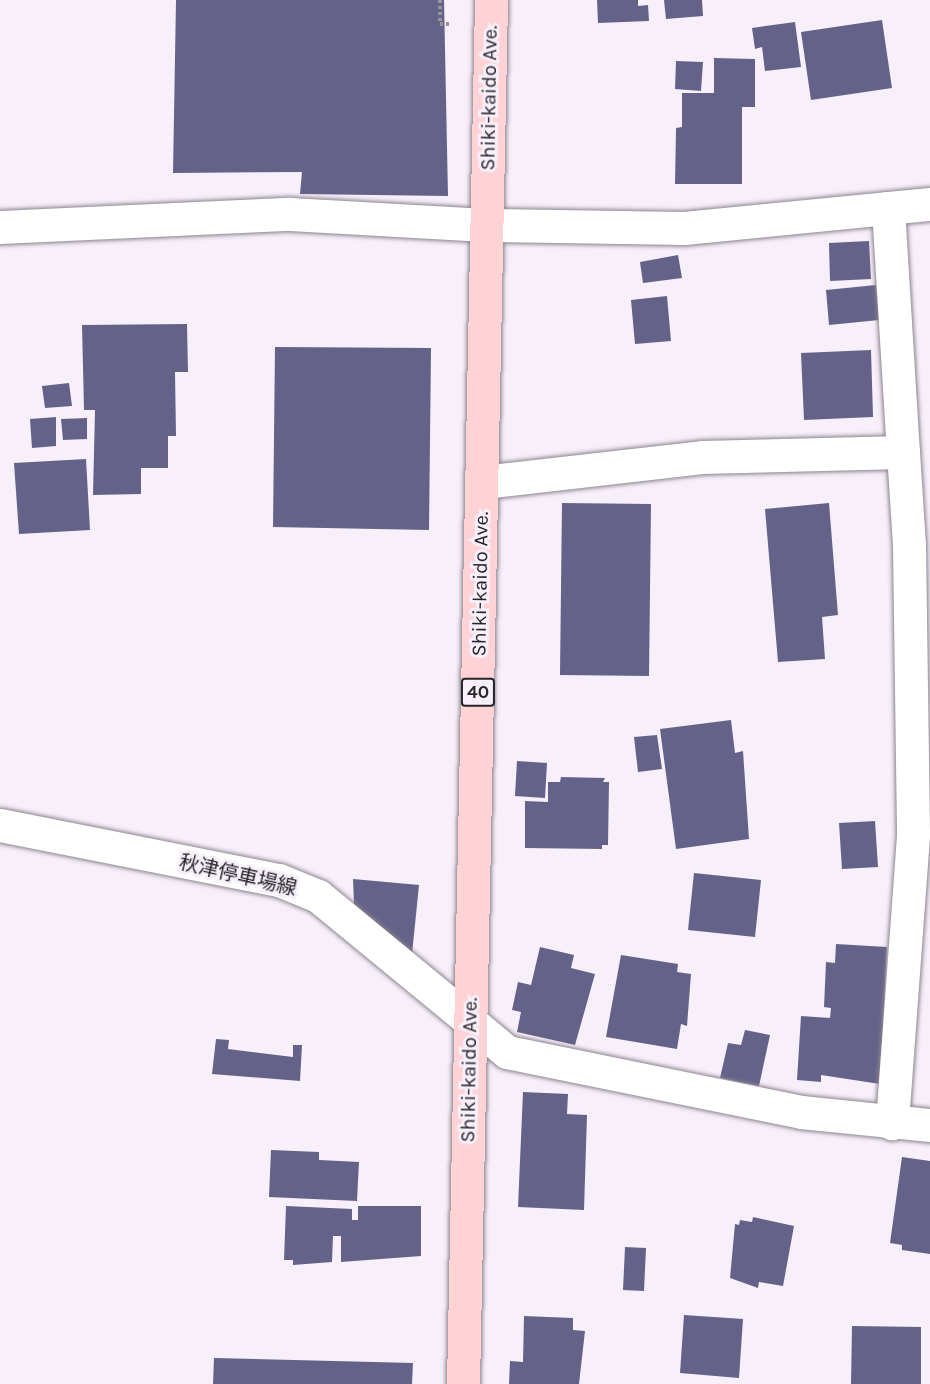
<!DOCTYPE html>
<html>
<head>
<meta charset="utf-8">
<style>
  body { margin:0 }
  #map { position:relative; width:930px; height:1384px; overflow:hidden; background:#f7effa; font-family:Karla,"Noto Sans JP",sans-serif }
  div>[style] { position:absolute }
  .building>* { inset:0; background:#646289 }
  .path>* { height:4px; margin-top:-2px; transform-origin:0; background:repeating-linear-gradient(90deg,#99949b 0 3px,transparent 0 6px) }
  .roads { filter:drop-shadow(0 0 2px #8c858f) drop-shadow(0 0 2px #8c858f) }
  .minor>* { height:33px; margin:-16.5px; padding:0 16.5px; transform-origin:16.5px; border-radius:16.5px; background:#fff }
  .secondary>* { height:33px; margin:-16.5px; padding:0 16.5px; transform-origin:16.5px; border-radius:16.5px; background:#fff }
  .primary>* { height:33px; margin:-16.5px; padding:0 16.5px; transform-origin:16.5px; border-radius:16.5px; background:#ffd2d6 }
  span { translate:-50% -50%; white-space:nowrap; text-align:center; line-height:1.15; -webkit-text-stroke:6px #f7effa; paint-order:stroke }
  .shield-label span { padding:2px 4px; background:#f7effa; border:2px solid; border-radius:4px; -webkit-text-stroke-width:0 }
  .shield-label { font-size:18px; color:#272428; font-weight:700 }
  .street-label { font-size:20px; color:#272428 }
</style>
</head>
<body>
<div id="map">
  <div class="building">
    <i style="clip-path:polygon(176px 0,444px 0,448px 196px,300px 194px,302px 172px,173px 173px)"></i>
    <i style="clip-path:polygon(597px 0,638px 0,638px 6px,648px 5px,649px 21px,598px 23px)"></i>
    <i style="clip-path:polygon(664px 0,702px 0,703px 16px,666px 19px)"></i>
    <i style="clip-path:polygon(882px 20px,892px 88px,811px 100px,801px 32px)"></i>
    <i style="clip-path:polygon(795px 22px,801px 67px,765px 71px,762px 47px,755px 49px,752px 28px)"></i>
    <i style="clip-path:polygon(714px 58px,755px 59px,755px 107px,742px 107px,742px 184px,675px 184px,676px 128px,682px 127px,682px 93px,714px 93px)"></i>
    <i style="clip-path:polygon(676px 61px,703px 62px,701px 91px,675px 89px)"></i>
    <i style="clip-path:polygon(869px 241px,871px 279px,830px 281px,829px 243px)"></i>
    <i style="clip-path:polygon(678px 255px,682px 278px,643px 283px,640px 262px)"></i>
    <i style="clip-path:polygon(876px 285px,879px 320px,829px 325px,826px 290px)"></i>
    <i style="clip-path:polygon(667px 296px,671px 341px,635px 344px,631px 300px)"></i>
    <i style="clip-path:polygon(187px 324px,188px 372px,175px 372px,176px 436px,168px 436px,168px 468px,141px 468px,141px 494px,93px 495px,95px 410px,84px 410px,82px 325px)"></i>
    <i style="clip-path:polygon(275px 347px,431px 348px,429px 530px,273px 527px)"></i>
    <i style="clip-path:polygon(871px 350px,873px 417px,804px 420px,801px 353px)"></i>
    <i style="clip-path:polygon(69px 383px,72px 406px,45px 408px,42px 386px)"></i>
    <i style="clip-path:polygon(56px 417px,56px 446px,32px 448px,30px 419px)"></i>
    <i style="clip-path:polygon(87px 418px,87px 439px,63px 440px,61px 419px)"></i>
    <i style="clip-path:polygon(86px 459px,90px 530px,19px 534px,14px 463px)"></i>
    <i style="clip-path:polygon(562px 503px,651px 504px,649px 676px,560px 675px)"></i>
    <i style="clip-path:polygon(829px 503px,838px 615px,822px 617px,825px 659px,778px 662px,765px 509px)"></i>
    <i style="clip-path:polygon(731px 720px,735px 753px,743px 751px,749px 839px,676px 849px,660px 729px)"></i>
    <i style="clip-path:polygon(657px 735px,662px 769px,638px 772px,634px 737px)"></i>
    <i style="clip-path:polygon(517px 761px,547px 763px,545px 798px,515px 796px)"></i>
    <i style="clip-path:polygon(561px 777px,605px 778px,603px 782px,609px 782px,608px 845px,602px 845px,602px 849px,525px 848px,525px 801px,548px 802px,548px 782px,560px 782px)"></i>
    <i style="clip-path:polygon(875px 821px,878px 867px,842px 869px,839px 823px)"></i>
    <i style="clip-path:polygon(694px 873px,761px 880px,755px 937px,688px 930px)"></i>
    <i style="clip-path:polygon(353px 879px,419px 885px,412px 954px,354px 904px)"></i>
    <i style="clip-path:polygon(836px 944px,887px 947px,880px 1084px,821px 1075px,821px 1082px,797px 1080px,801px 1016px,830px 1018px,831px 1008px,824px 1007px,826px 962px,835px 963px)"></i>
    <i style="clip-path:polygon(540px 947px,574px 955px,571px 968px,595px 974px,575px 1045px,517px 1032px,521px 1012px,512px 1010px,518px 982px,531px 985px)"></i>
    <i style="clip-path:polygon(621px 955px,678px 964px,677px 972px,691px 974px,687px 1026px,681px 1024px,677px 1049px,606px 1037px)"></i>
    <i style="clip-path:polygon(745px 1030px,770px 1035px,759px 1086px,720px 1078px,728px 1043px,741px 1045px)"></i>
    <i style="clip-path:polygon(216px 1039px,229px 1040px,228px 1049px,293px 1057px,293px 1045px,302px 1045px,300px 1081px,212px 1074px)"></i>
    <i style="clip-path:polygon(523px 1092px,568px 1094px,567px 1114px,587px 1115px,584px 1210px,518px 1207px)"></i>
    <i style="clip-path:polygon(271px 1150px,319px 1152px,319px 1160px,359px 1162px,357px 1201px,269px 1197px)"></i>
    <i style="clip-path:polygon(902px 1157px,930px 1161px,930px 1254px,902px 1250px,902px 1245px,890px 1243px)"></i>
    <i style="clip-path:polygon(286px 1206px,352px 1209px,352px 1220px,358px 1220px,358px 1206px,421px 1206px,421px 1256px,341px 1262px,341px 1236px,333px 1236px,332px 1262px,293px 1265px,293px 1260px,284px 1260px)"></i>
    <i style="clip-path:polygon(753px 1217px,794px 1226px,783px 1286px,759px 1282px,758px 1288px,730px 1278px,735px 1224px,739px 1225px,740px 1220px,752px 1222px)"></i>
    <i style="clip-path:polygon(625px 1247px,646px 1248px,644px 1291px,623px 1290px)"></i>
    <i style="clip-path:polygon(684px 1315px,743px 1319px,739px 1378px,680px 1373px)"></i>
    <i style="clip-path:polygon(524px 1316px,573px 1318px,573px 1330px,585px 1331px,579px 1384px,509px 1384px,510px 1361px,523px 1362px)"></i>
    <i style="clip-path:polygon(852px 1326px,921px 1327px,921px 1384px,851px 1384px)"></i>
    <i style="clip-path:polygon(214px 1358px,413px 1363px,412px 1384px,213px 1384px)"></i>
  </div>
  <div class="path">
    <i style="left:440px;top:0;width:24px;rotate:90deg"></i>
    <i style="left:440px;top:24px;width:11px"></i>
  </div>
  <div class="roads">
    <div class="minor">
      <i style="left:888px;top:208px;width:244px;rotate:86.5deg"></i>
      <i style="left:0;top:227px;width:290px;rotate:-2.6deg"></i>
      <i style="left:290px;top:214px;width:196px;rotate:3.2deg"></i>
      <i style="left:486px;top:225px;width:198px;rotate:0.9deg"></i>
      <i style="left:684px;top:228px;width:247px;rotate:-5.6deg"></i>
      <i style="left:483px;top:482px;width:220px;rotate:-6.5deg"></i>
      <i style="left:702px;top:457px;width:201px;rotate:-1.4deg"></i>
      <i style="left:903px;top:452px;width:93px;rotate:86.3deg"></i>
      <i style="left:909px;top:545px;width:291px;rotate:89.2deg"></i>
      <i style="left:913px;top:836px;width:288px;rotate:94.2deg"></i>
      <i style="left:470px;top:1021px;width:48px;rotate:40deg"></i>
      <i style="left:507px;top:1052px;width:300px;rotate:11.5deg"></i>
      <i style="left:801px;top:1112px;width:130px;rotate:5.8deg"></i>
    </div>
    <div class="secondary">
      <i style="left:0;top:825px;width:284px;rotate:11.2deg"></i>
      <i style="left:279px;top:880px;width:42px;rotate:22.3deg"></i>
      <i style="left:318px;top:896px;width:197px;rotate:39.4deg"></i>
    </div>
    <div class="primary">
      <i style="left:463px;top:1384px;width:1384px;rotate:-88.84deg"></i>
    </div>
  </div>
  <div class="shield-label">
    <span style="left:478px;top:692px">40</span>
  </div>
  <div class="street-label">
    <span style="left:489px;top:98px;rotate:-89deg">Shiki-kaido Ave.</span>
    <span style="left:480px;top:584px;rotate:-89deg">Shiki-kaido Ave.</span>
    <span style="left:238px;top:875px;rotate:13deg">秋津停車場線</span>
    <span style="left:469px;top:1070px;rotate:-89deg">Shiki-kaido Ave.</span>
  </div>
</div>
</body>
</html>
